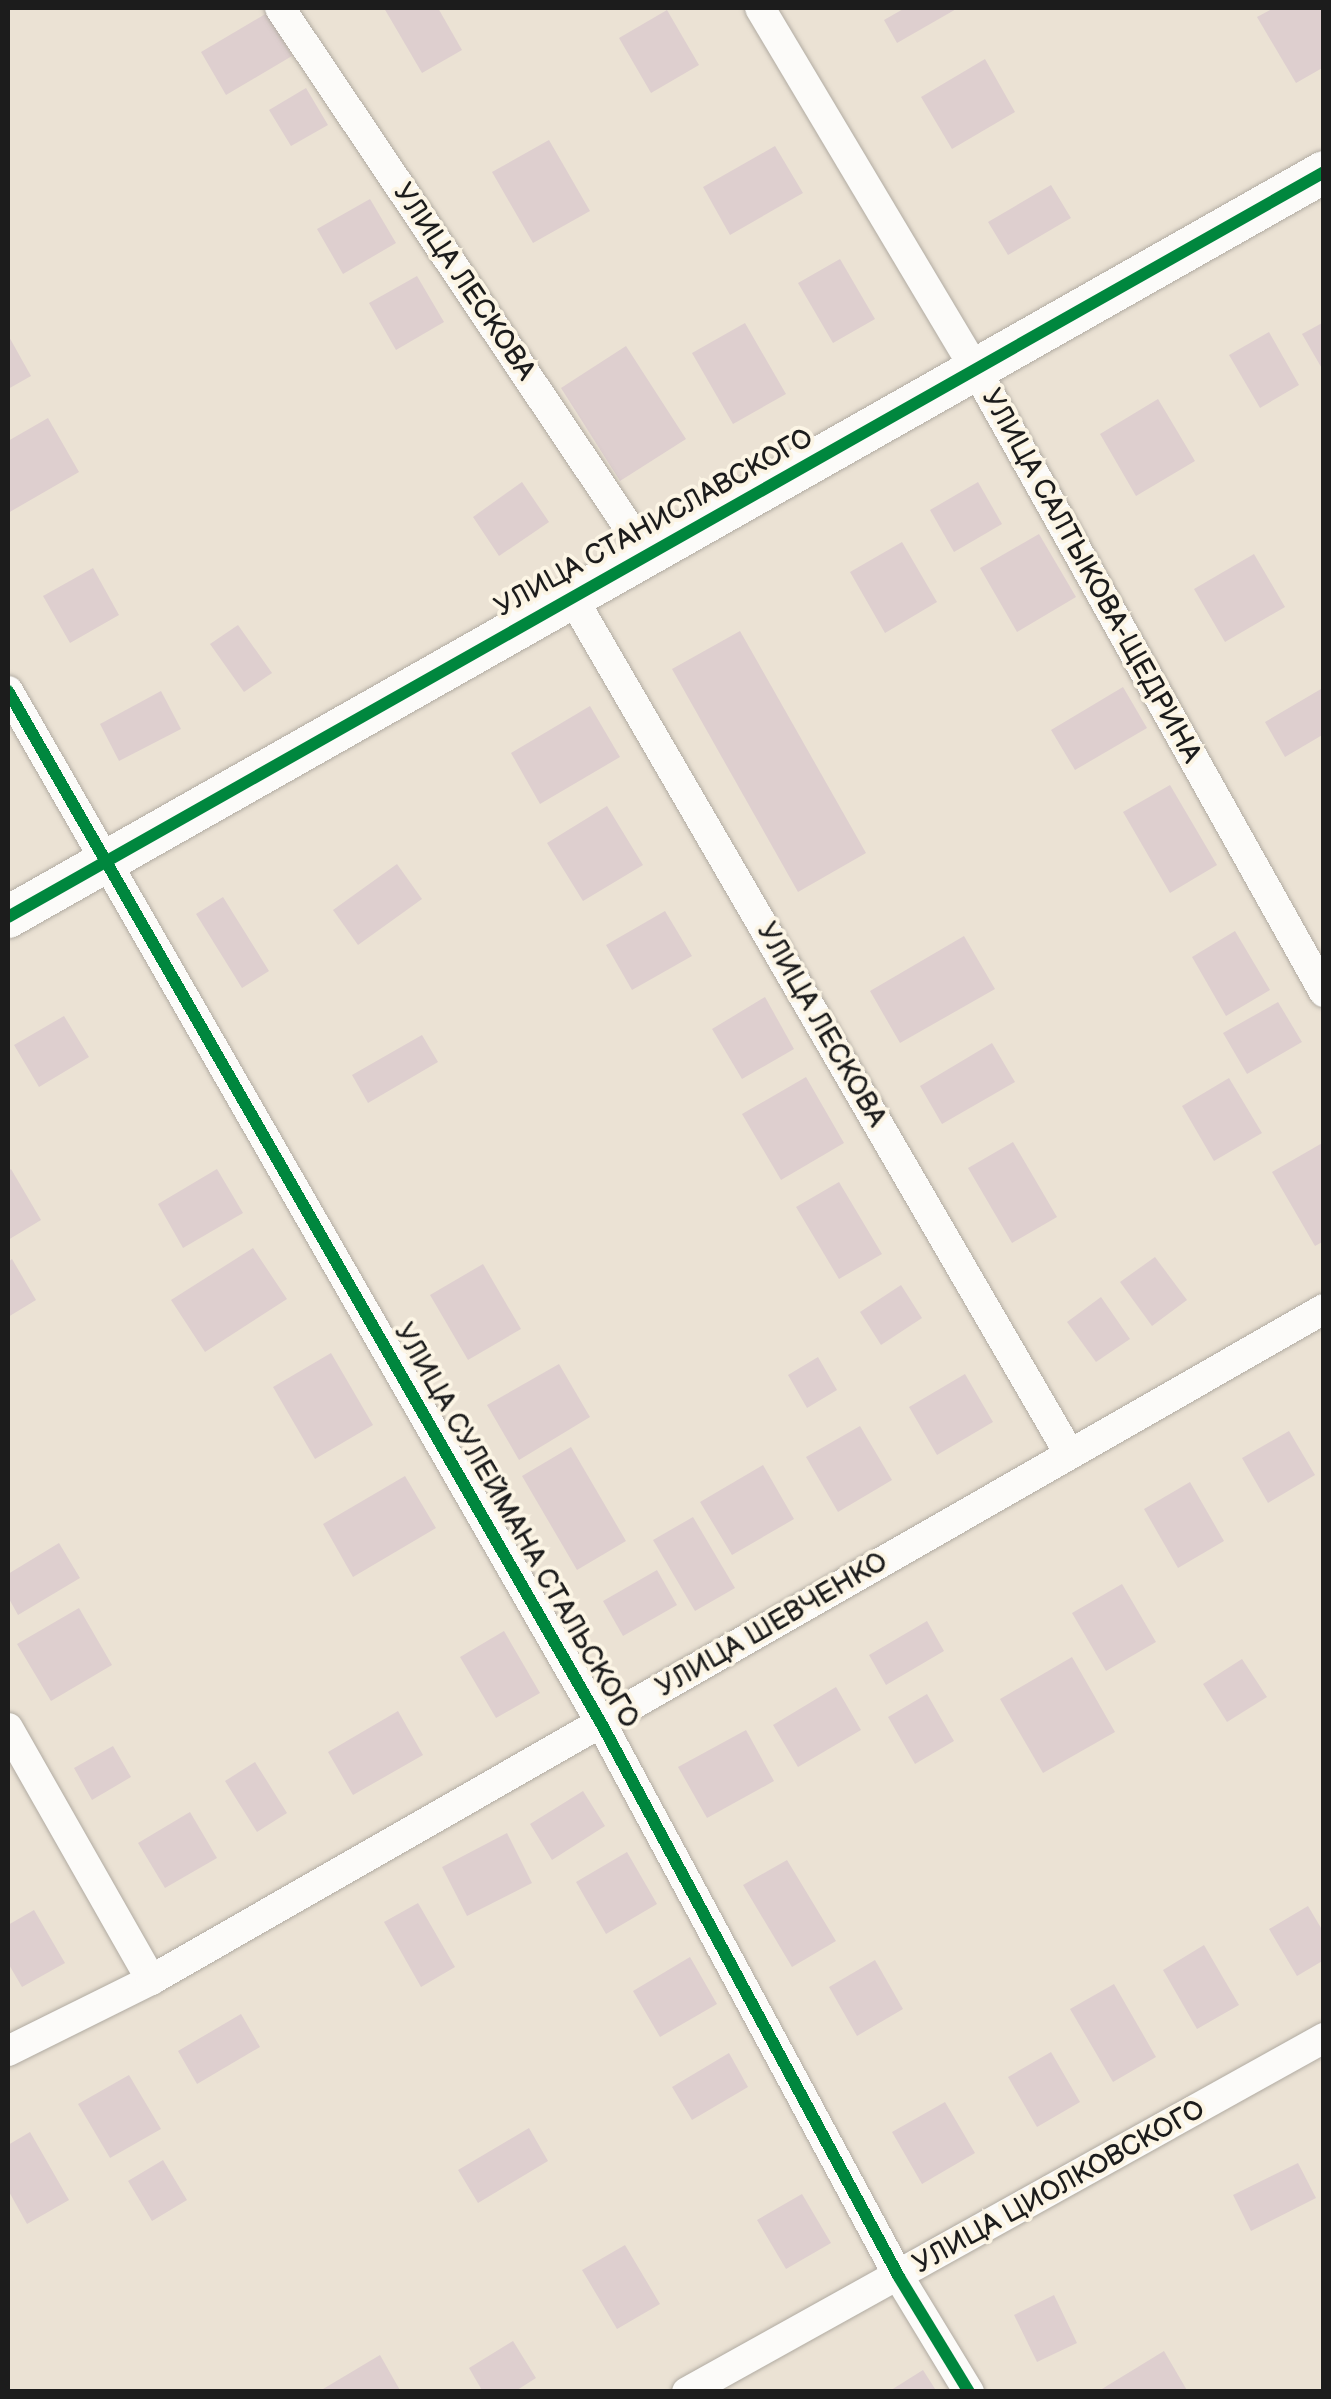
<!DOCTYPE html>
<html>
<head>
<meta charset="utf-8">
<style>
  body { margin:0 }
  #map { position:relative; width:1331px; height:2399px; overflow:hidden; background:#ebe2d4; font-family:"Balsamiq Sans",sans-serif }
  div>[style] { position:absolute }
  .building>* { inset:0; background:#decfcf }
  .roads { filter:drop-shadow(0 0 2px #b1aba2) drop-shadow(0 0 2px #b1aba2) }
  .street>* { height:30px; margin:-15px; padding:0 15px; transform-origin:15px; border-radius:15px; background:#fcfbf9 }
  .secondary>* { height:42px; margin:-21px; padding:0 21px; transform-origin:21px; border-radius:21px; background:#fcfbf9 }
  .cycleway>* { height:12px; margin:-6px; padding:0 6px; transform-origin:6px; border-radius:6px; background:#00873e }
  span { translate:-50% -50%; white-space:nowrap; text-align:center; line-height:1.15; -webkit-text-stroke:8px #fcf5e5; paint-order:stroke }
  .street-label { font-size:28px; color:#1c1c1c }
  .frame { position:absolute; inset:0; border:10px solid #1c1c1c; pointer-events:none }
</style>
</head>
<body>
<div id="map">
  <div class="building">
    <i style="clip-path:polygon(384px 8px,438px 8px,462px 50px,422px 73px)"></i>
    <i style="clip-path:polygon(905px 8px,958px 8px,897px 43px,884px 20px)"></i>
    <i style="clip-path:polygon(1274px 8px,1324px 8px,1324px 67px,1296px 83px,1257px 17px)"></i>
    <i style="clip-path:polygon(667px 10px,699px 65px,651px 93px,619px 38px)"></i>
    <i style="clip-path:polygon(267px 13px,292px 56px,226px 95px,201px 52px)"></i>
    <i style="clip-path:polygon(985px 59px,1015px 112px,952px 149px,921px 97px)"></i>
    <i style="clip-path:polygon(306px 88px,328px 125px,291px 146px,269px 110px)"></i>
    <i style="clip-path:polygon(549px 140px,590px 211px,533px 243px,492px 172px)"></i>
    <i style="clip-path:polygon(775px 146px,803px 193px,730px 235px,703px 187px)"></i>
    <i style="clip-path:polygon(1051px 185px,1071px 218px,1008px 255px,988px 222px)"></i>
    <i style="clip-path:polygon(370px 199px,396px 243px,343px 274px,317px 229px)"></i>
    <i style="clip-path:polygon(840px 259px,875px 319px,833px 343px,798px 283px)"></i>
    <i style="clip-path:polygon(417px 276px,444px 322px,396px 350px,369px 303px)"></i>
    <i style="clip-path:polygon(1324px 322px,1324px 372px,1302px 334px)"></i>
    <i style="clip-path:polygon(745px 323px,786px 394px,733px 424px,692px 353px)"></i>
    <i style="clip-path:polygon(1269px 332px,1299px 385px,1260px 408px,1229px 355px)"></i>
    <i style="clip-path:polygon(8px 335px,31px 376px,8px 389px)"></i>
    <i style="clip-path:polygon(626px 346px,686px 439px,620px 481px,561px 388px)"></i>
    <i style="clip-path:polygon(1158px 399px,1195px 461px,1136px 496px,1100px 434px)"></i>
    <i style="clip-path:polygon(48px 418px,79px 472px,8px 513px,8px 441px)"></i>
    <i style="clip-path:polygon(522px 482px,549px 522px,499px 556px,473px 517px)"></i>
    <i style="clip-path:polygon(978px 482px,1002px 524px,954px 552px,930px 510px)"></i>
    <i style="clip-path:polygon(1039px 534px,1076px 597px,1017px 632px,980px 568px)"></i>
    <i style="clip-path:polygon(902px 542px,937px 602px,885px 633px,850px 572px)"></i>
    <i style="clip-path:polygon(1254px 554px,1285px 607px,1225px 642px,1194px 589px)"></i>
    <i style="clip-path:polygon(93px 568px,119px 615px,70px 643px,43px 596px)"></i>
    <i style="clip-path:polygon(238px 625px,272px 673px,244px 692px,210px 644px)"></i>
    <i style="clip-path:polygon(740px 631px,866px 853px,798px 892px,672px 669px)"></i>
    <i style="clip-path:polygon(1123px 687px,1147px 728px,1075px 770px,1051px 730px)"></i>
    <i style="clip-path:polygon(1321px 689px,1324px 734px,1285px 757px,1265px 722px)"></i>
    <i style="clip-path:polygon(161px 691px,181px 729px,119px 761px,100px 724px)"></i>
    <i style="clip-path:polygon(590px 706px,620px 757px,540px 804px,511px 753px)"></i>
    <i style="clip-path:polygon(1170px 785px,1217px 865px,1170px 893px,1123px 812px)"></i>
    <i style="clip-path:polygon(607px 806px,643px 865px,583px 901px,547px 843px)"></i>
    <i style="clip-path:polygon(397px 864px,422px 899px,358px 945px,333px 910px)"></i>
    <i style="clip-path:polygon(223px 897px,269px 971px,242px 988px,196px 914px)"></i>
    <i style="clip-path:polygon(665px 911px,692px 956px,632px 990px,606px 945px)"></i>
    <i style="clip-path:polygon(1235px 931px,1270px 990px,1226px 1016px,1192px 957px)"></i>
    <i style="clip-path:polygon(964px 936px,995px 989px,900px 1043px,870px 991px)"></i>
    <i style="clip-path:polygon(765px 997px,794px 1049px,742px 1079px,712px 1029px)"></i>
    <i style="clip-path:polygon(1278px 1002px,1302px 1042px,1247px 1074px,1223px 1033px)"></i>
    <i style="clip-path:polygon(64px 1016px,89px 1057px,39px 1087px,14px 1045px)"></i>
    <i style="clip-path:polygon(422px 1035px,438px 1062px,368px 1103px,352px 1075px)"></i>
    <i style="clip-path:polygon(992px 1043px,1015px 1082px,942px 1124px,920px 1086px)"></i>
    <i style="clip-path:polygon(806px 1077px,844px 1143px,781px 1180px,742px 1114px)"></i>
    <i style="clip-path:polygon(1229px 1078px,1262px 1133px,1214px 1161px,1182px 1106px)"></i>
    <i style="clip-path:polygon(1013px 1142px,1057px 1217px,1012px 1243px,968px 1168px)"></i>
    <i style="clip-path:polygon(1324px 1142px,1324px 1241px,1315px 1246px,1272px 1172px)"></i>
    <i style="clip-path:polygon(11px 1169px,41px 1220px,8px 1240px,8px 1171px)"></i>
    <i style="clip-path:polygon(217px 1169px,243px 1213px,183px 1248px,158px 1204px)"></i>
    <i style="clip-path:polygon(839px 1182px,882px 1254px,839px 1279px,796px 1207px)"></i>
    <i style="clip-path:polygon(253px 1248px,287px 1299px,205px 1352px,171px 1300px)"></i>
    <i style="clip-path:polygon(1155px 1257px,1187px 1300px,1152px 1326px,1120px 1282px)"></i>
    <i style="clip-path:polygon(12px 1259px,36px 1300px,8px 1317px,8px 1262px)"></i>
    <i style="clip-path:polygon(483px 1264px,521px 1329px,468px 1360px,430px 1295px)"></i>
    <i style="clip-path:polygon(901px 1285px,922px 1318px,881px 1345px,860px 1312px)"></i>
    <i style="clip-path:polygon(1101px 1297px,1130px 1339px,1096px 1362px,1067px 1322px)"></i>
    <i style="clip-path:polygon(331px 1353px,373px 1425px,315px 1459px,273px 1387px)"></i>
    <i style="clip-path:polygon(818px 1357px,837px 1390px,807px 1408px,788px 1375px)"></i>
    <i style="clip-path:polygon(559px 1364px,590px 1417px,519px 1460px,487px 1405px)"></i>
    <i style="clip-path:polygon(965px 1374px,993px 1422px,937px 1455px,909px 1407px)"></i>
    <i style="clip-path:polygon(860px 1426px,892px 1480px,838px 1512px,806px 1457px)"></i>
    <i style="clip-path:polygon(1289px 1431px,1315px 1475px,1268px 1503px,1242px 1458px)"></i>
    <i style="clip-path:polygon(571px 1447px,626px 1541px,577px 1570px,522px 1476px)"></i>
    <i style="clip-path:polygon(763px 1465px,794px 1519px,732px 1555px,700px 1502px)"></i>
    <i style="clip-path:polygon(405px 1476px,436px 1528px,353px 1577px,323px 1524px)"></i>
    <i style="clip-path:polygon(1190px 1482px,1224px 1541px,1178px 1568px,1144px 1509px)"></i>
    <i style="clip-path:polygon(693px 1517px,735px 1588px,695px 1611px,653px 1540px)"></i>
    <i style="clip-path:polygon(59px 1543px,80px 1578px,18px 1615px,8px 1597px,8px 1574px)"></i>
    <i style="clip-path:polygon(657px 1570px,677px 1605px,623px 1636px,603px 1601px)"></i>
    <i style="clip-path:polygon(1122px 1584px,1156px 1642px,1106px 1671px,1072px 1613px)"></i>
    <i style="clip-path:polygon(79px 1608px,112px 1665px,51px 1701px,17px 1644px)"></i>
    <i style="clip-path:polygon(927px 1621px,944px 1651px,886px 1685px,869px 1655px)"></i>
    <i style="clip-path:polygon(504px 1631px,540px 1693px,496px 1718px,460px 1657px)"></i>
    <i style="clip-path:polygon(1072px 1657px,1115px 1732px,1043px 1773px,1000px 1699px)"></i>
    <i style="clip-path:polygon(1242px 1659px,1267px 1697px,1227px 1722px,1203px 1684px)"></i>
    <i style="clip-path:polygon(836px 1687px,861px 1730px,798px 1767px,773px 1725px)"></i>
    <i style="clip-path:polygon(927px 1694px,954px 1741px,915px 1764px,888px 1717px)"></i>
    <i style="clip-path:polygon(398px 1711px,423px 1755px,353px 1795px,328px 1752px)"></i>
    <i style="clip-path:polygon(746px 1730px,774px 1781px,707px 1818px,678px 1767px)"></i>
    <i style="clip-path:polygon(113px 1746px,131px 1777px,92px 1800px,74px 1768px)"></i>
    <i style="clip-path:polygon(255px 1762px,287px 1813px,257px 1832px,225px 1781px)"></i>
    <i style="clip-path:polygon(583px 1791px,605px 1826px,552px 1860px,530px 1824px)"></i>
    <i style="clip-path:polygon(190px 1812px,217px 1858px,165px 1888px,138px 1843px)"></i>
    <i style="clip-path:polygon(507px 1833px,532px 1883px,467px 1916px,442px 1867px)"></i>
    <i style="clip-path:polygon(627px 1852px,657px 1904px,606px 1934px,576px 1882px)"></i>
    <i style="clip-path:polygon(787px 1860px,836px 1941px,792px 1967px,743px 1885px)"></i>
    <i style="clip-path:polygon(418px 1903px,455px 1967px,421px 1987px,384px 1922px)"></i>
    <i style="clip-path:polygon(1308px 1906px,1324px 1933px,1324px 1960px,1297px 1976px,1269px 1929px)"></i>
    <i style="clip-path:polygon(34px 1910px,65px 1963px,22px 1987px,8px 1963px,8px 1925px)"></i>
    <i style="clip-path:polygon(1204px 1945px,1239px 2005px,1197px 2029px,1163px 1970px)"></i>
    <i style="clip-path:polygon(690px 1957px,717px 2004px,660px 2037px,633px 1991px)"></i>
    <i style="clip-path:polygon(875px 1960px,903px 2009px,857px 2036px,829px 1987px)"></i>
    <i style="clip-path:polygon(1114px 1984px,1156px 2057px,1113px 2082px,1070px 2009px)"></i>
    <i style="clip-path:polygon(241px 2014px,260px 2047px,197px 2084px,178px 2051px)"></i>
    <i style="clip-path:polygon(1051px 2052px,1080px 2102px,1037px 2127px,1008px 2077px)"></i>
    <i style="clip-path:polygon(729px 2053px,748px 2087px,692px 2120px,672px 2087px)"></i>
    <i style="clip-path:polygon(129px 2075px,161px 2129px,110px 2158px,78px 2104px)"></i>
    <i style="clip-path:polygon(945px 2102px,975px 2153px,922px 2184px,892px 2132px)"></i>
    <i style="clip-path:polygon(529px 2128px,548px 2161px,478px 2203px,458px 2170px)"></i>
    <i style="clip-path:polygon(30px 2132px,69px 2200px,27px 2224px,8px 2190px,8px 2145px)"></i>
    <i style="clip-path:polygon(163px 2160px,187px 2200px,152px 2221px,128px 2181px)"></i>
    <i style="clip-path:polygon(1298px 2163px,1316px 2198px,1251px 2231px,1233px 2195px)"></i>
    <i style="clip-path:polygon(802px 2194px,831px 2243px,786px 2269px,757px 2220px)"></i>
    <i style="clip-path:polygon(625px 2245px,660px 2304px,617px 2329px,582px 2270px)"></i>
    <i style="clip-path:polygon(1054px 2295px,1077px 2343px,1037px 2362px,1014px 2315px)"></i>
    <i style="clip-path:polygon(513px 2341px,536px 2378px,514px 2392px,483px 2392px,469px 2368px)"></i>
    <i style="clip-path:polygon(1164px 2351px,1188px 2392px,1097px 2392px)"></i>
    <i style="clip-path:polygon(380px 2355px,401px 2392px,318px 2392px)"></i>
    <i style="clip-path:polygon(923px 2370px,937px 2392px,888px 2392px)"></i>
  </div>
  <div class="roads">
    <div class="street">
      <i style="left:280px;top:8px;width:660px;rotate:56.12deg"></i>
      <i style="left:760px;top:8px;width:422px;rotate:59.2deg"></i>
      <i style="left:976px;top:370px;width:713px;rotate:60.77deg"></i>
      <i style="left:572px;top:597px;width:990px;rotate:59.86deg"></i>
      <i style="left:8px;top:691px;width:1190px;rotate:60.12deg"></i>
      <i style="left:601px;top:1723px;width:629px;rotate:61.72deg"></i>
      <i style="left:899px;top:2277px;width:135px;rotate:58.7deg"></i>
      <i style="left:8px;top:1728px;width:290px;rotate:60.4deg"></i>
      <i style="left:8px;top:2051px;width:160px;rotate:-26.4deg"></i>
      <i style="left:151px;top:1980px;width:1351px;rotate:-29.77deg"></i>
      <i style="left:687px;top:2392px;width:729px;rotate:-29.06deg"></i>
    </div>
    <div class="secondary">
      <i style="left:8px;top:917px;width:1512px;rotate:-29.51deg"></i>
    </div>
  </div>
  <div class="cycleway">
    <i style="left:8px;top:691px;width:1190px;rotate:60.12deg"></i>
    <i style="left:601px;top:1723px;width:629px;rotate:61.72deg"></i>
    <i style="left:899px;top:2277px;width:135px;rotate:58.7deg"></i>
    <i style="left:8px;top:917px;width:1512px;rotate:-29.51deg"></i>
  </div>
  <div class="street-label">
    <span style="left:464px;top:282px;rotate:56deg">УЛИЦА ЛЕСКОВА</span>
    <span style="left:654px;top:523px;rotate:-29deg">УЛИЦА СТАНИСЛАВСКОГО</span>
    <span style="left:1091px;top:576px;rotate:61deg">УЛИЦА САЛТЫКОВА-ЩЕДРИНА</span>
    <span style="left:821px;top:1025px;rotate:60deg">УЛИЦА ЛЕСКОВА</span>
    <span style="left:516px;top:1526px;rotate:60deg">УЛИЦА СУЛЕЙМАНА СТАЛЬСКОГО</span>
    <span style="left:772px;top:1625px;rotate:-30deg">УЛИЦА ШЕВЧЕНКО</span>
    <span style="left:1059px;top:2187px;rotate:-29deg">УЛИЦА ЦИОЛКОВСКОГО</span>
  </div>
  <div class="frame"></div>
</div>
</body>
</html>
